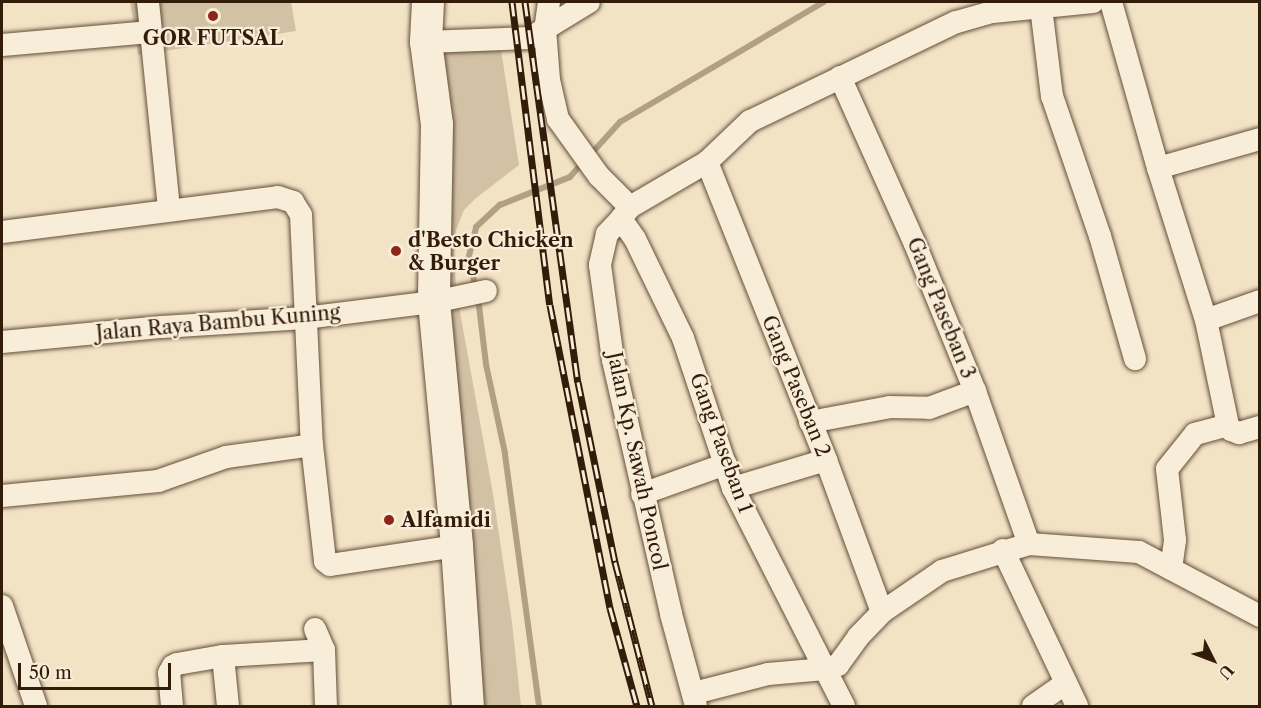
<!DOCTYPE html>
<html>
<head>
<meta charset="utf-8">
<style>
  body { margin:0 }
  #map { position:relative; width:1261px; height:708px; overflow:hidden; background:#f3e3c5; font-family:"Libre Caslon Text",serif }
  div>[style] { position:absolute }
  .green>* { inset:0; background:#d3c1a5 }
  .stream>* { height:6px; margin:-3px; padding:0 3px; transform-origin:3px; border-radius:3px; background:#b29f86 }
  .roads { filter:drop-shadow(0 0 2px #644e3a) drop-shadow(0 0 2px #644e3a) }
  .minor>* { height:22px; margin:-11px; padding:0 11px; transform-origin:11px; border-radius:11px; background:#f7edd9 }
  .secondary>* { height:32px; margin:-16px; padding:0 16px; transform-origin:16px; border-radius:16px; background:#f7edd9 }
  .rail>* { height:7px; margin-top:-3.5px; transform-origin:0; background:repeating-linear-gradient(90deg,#f7edd9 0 14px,#341c0b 0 28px); box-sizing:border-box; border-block:2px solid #341c0b }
  .dots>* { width:16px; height:16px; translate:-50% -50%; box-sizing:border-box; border:3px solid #f7edd9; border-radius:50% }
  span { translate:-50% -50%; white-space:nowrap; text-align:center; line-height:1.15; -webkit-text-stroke:4.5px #f7edd9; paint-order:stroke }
  .poi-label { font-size:20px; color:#341c0b; font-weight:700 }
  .left { translate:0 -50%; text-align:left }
  .street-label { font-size:20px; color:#341c0b }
  .frame { position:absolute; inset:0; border:3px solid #341c0b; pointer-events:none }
  .north { position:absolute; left:1183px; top:630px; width:60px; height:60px; -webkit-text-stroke:4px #f7edd9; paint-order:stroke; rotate:132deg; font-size:16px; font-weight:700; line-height:24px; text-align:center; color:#341c0b }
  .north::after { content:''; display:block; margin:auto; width:21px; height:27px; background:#341c0b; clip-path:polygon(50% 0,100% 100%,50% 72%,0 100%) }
  .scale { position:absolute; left:18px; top:663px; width:153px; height:27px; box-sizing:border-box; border:3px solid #341c0b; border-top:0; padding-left:8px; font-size:18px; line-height:21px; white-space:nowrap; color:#341c0b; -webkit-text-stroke:4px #f7edd9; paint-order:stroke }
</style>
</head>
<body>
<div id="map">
  <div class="green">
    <i style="clip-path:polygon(130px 2px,291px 2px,296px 31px,138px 55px)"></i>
    <i style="clip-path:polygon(440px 48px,501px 50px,519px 165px,476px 198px,464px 210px,456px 230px,454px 247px,456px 290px,493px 494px,512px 622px,521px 706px,476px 706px,448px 305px)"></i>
  </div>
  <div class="stream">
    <i style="left:590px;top:155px;width:45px;rotate:-47.7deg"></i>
    <i style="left:620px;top:122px;width:237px;rotate:-30.5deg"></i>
    <i style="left:539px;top:706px;width:255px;rotate:-97.7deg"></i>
    <i style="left:505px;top:453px;width:91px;rotate:-102.1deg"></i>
    <i style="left:486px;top:364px;width:58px;rotate:-96.9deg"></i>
    <i style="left:479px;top:306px;width:51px;rotate:-101.3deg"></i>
    <i style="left:469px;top:256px;width:30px;rotate:-76deg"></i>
    <i style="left:476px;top:227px;width:33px;rotate:-43deg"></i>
    <i style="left:500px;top:205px;width:75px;rotate:-21.8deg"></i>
    <i style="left:570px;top:177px;width:20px;rotate:-49deg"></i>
  </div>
  <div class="roads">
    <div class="minor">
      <i style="left:148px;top:2px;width:209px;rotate:84.2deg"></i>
      <i style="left:549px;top:2px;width:27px;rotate:98deg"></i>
      <i style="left:545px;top:29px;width:51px;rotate:85.5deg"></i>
      <i style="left:549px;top:80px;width:40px;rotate:77deg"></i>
      <i style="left:558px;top:119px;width:70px;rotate:54.3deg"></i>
      <i style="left:599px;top:176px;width:44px;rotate:45deg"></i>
      <i style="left:1093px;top:2px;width:101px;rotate:174.3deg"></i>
      <i style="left:992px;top:12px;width:37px;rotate:164deg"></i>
      <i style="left:956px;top:22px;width:229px;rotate:154.3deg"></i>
      <i style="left:750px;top:121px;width:59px;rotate:136.4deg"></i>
      <i style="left:707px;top:162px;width:89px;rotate:149.7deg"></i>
      <i style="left:630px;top:207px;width:15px;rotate:127deg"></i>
      <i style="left:621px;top:219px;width:24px;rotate:55deg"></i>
      <i style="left:635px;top:239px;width:110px;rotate:64.1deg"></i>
      <i style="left:683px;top:338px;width:158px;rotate:71.6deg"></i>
      <i style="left:733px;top:488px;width:203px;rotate:63.1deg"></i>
      <i style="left:825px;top:669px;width:14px;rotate:-17deg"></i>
      <i style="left:838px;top:665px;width:34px;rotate:-54deg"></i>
      <i style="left:858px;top:637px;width:35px;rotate:-46deg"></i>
      <i style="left:882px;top:612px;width:73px;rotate:-34.3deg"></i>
      <i style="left:942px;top:571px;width:91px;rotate:-17.2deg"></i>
      <i style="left:1029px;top:544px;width:110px;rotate:4.2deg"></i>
      <i style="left:1139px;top:552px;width:137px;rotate:27.9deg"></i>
      <i style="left:1111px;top:2px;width:173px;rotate:74.2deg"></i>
      <i style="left:1158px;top:168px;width:159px;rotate:72.5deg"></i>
      <i style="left:1206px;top:320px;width:107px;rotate:78.2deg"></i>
      <i style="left:1228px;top:425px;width:6px;rotate:59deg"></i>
      <i style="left:1231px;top:430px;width:9px;rotate:21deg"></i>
      <i style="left:1239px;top:433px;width:22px;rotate:-16deg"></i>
      <i style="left:1041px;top:7px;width:90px;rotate:83deg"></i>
      <i style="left:1052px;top:96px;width:148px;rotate:71.1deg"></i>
      <i style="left:1100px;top:236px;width:128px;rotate:74.1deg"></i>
      <i style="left:426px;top:42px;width:104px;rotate:-2.2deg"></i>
      <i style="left:530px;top:38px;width:69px;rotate:-31.4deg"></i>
      <i style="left:2px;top:45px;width:149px;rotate:-5deg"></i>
      <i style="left:840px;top:77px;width:183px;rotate:65.8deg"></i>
      <i style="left:915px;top:244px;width:159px;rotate:67.8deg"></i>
      <i style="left:975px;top:391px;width:162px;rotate:70.6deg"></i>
      <i style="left:707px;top:162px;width:321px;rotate:68.2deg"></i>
      <i style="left:826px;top:460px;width:162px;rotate:69.8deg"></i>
      <i style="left:1158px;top:168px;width:106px;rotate:-15.9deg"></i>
      <i style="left:621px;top:219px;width:21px;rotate:133deg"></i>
      <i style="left:607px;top:234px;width:32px;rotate:103deg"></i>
      <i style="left:600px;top:265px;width:96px;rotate:82.2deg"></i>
      <i style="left:613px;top:360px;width:261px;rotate:77.1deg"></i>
      <i style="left:671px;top:614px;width:95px;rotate:74.8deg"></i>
      <i style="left:2px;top:232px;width:278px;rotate:-7.2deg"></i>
      <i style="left:278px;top:197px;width:16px;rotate:18deg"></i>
      <i style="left:293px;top:202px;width:15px;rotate:58deg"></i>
      <i style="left:301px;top:215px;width:230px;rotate:87.3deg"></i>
      <i style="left:312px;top:445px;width:117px;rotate:83.6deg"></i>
      <i style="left:325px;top:561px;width:6px;rotate:39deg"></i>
      <i style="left:330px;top:565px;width:128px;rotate:-8.5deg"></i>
      <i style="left:1206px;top:320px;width:57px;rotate:-19.4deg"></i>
      <i style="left:2px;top:342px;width:161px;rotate:-5.4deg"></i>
      <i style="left:162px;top:327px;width:143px;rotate:-3.6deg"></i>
      <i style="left:305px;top:318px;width:130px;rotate:-7.1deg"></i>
      <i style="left:434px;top:302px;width:53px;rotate:-11.9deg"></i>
      <i style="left:810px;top:422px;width:81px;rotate:-10.6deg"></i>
      <i style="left:890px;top:407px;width:39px;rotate:1deg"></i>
      <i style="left:929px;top:408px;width:49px;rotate:-20.3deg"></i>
      <i style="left:733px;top:488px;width:97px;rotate:-16.8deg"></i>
      <i style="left:642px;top:494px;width:89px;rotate:-19.7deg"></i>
      <i style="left:2px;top:496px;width:157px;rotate:-5.5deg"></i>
      <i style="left:158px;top:481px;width:72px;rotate:-19.4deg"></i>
      <i style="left:226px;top:457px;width:87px;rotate:-7.9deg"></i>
      <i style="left:1003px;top:550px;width:173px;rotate:64.6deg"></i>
      <i style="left:1171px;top:569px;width:29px;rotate:-82deg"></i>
      <i style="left:1175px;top:540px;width:71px;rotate:-96.4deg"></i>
      <i style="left:1167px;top:469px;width:45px;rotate:-51.3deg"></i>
      <i style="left:1195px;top:434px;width:34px;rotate:-15deg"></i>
      <i style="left:2px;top:606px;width:106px;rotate:71.2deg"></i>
      <i style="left:315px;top:629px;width:23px;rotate:67deg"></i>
      <i style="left:324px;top:650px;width:56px;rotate:88deg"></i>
      <i style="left:223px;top:656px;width:50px;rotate:84.3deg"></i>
      <i style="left:694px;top:693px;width:76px;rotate:-14.4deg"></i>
      <i style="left:768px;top:674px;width:57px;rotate:-5deg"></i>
      <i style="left:825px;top:669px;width:42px;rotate:62.8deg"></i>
      <i style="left:172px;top:706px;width:33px;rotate:-95deg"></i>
      <i style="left:169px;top:673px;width:8px;rotate:-60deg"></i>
      <i style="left:173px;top:666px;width:4px;rotate:-27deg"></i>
      <i style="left:177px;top:664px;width:47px;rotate:-9.9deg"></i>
      <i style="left:223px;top:656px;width:101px;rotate:-3.4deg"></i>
      <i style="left:1033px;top:706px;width:40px;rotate:-34.9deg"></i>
    </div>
    <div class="secondary">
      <i style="left:428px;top:2px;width:40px;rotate:92.9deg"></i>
      <i style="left:426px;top:42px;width:83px;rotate:82.4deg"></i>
      <i style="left:437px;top:124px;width:178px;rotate:91deg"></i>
      <i style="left:434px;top:302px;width:245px;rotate:84.6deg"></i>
      <i style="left:457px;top:546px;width:160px;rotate:86.1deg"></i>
    </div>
  </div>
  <div class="rail">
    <i style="left:512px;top:2px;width:305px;rotate:82.9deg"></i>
    <i style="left:550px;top:305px;width:309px;rotate:78.8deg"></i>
    <i style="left:610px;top:608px;width:102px;rotate:74.6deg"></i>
    <i style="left:525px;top:2px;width:384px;rotate:82.1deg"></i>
    <i style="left:578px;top:382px;width:184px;rotate:78.4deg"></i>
    <i style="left:615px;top:562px;width:149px;rotate:75.6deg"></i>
  </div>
  <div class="dots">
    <i style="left:213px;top:16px;background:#8f2418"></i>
    <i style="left:396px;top:251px;background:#8f2418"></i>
    <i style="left:389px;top:520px;background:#8f2418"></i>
  </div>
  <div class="poi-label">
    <span style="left:213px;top:38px">GOR FUTSAL</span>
    <span class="left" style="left:408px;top:252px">d'Besto Chicken<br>&amp; Burger</span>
    <span class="left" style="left:401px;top:520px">Alfamidi</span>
  </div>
  <div class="street-label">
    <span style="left:941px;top:308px;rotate:68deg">Gang Paseban 3</span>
    <span style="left:218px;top:323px;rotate:-5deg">Jalan Raya Bambu Kuning</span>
    <span style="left:796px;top:386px;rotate:68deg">Gang Paseban 2</span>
    <span style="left:721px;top:443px;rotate:70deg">Gang Paseban 1</span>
    <span style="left:637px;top:461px;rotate:78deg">Jalan Kp. Sawah Poncol</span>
  </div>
  <div class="frame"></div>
  <div class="north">U</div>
  <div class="scale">50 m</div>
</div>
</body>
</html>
